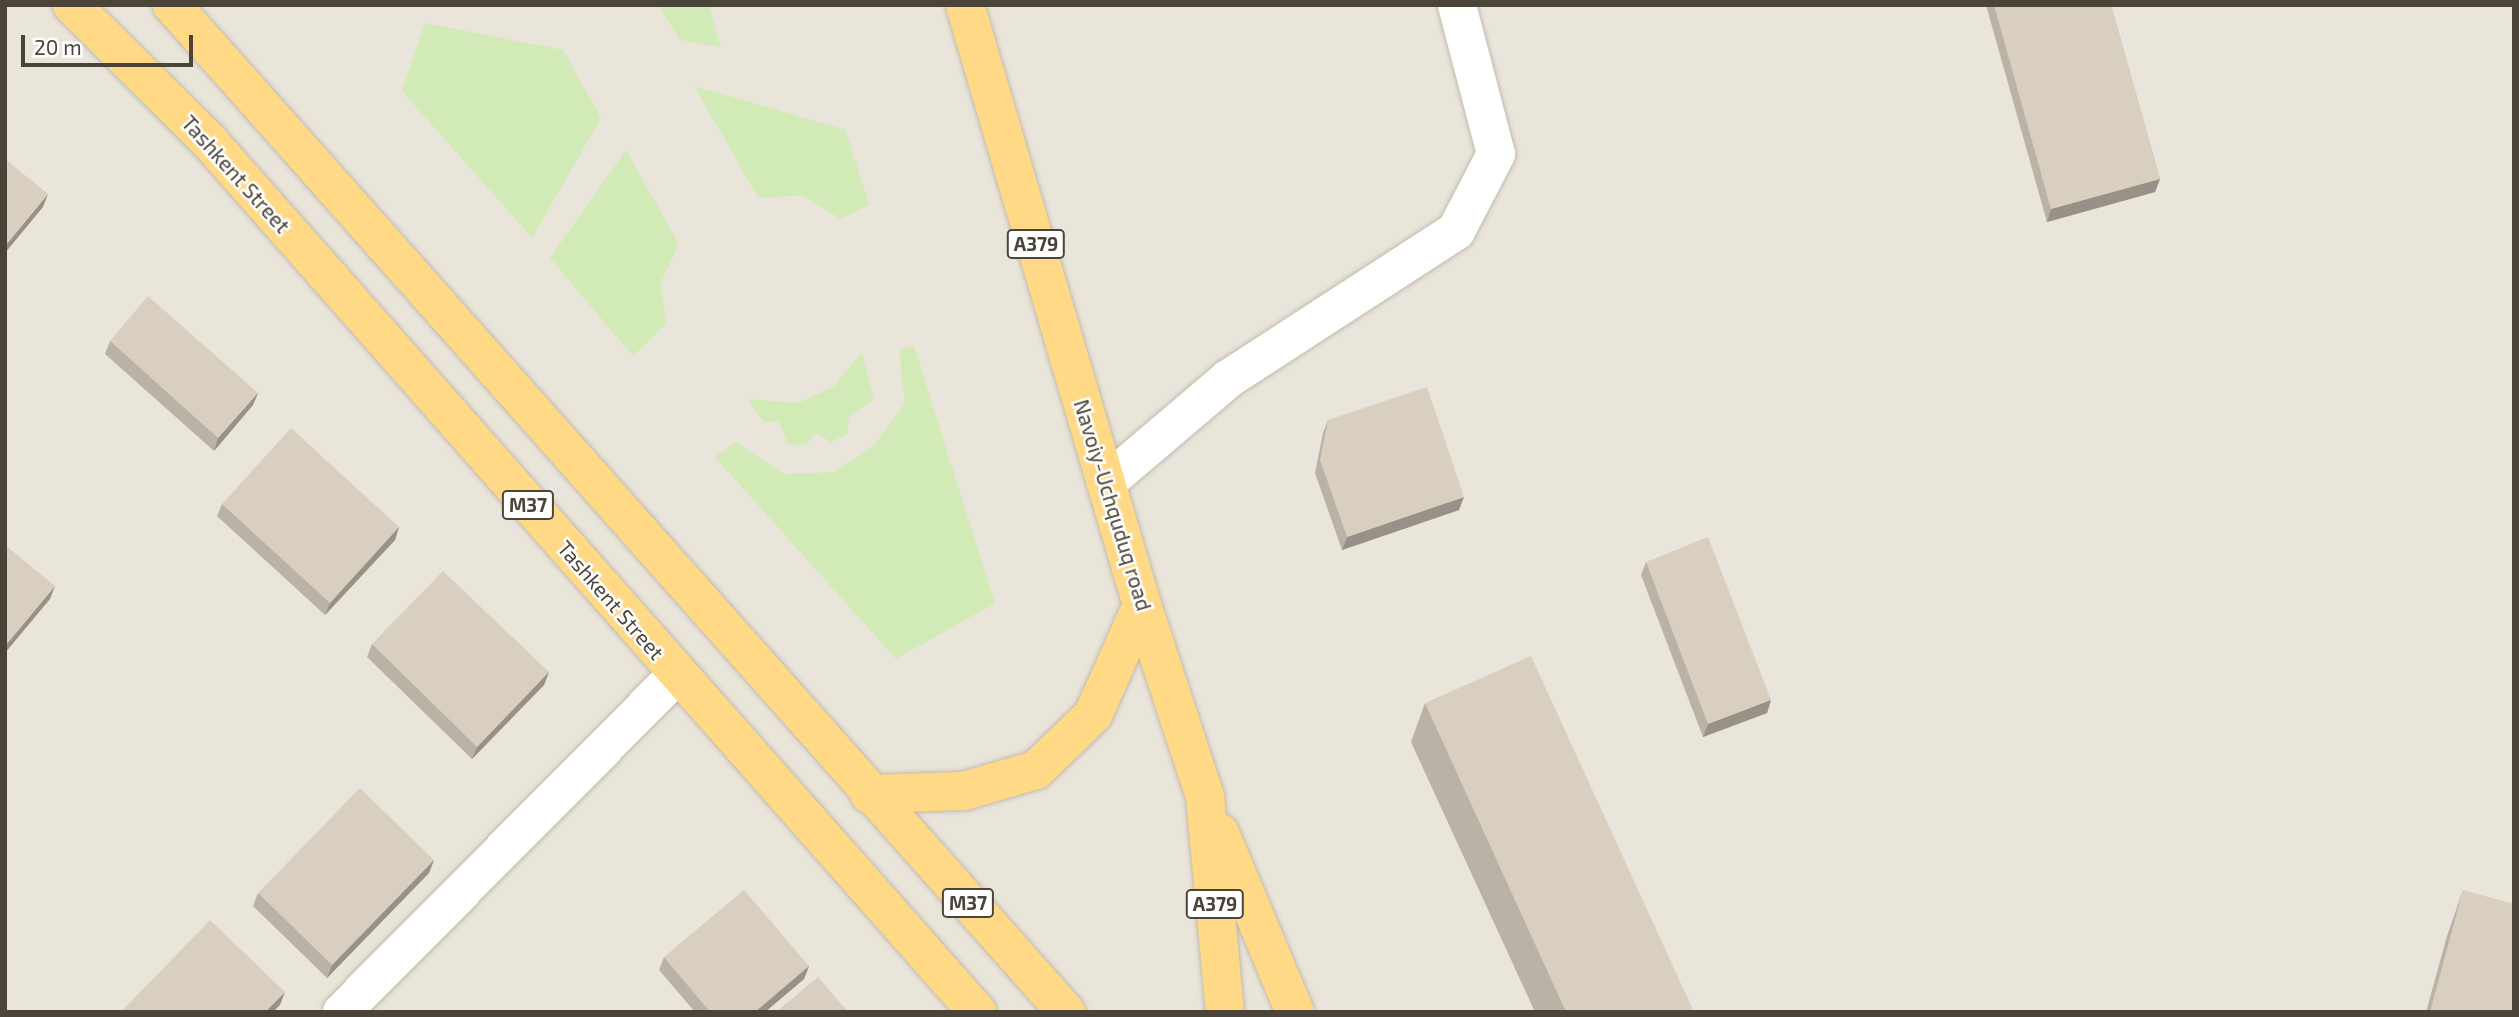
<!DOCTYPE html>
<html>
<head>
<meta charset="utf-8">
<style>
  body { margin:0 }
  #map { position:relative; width:2519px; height:1017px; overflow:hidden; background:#f6f3ec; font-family:"Exo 2",sans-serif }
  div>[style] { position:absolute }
  .residential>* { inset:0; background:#eae5da }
  .green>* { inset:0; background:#d2eab5 }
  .roads { filter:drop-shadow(0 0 2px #c2bbae) drop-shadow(0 0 2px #c2bbae) }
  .minor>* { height:38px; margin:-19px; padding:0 19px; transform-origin:19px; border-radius:19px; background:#fff }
  .trunk>* { height:38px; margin:-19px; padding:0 19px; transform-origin:19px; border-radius:19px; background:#ffd985 }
  .wall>* { inset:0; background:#bab2a6 }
  .shaded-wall>* { inset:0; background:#979187 }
  .building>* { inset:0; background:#d8cfc1 }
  span { translate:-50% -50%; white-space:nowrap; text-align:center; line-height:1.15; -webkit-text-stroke:5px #fff; paint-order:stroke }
  .shield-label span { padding:2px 5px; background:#fff; border:2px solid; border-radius:5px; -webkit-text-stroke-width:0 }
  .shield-label { font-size:19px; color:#4b4439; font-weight:700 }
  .street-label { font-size:21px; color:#4b4439 }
  .frame { position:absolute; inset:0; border:7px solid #4b4439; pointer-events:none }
  .scale { position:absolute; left:21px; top:35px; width:172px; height:32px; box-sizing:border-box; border:4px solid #4b4439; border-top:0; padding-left:9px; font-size:21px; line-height:24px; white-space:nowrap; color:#4b4439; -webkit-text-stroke:5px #fff; paint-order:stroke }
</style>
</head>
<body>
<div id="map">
  <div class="residential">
    <i style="clip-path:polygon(5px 5px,2514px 5px,2514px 1012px,5px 1012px)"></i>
  </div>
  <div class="green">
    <i style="clip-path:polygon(658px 5px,709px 5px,721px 47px,680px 40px)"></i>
    <i style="clip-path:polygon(425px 23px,563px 50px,601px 118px,532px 238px,402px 91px)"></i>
    <i style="clip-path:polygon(694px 86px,846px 130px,869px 205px,841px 219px,803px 196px,758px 197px)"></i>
    <i style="clip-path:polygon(626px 150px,679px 244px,661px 282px,666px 324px,633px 356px,550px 258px)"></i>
    <i style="clip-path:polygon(914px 346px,995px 603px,896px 659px,715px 457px,736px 442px,784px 474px,834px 472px,874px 445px,905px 403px,899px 350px)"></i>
    <i style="clip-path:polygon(862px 353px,874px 399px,849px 417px,847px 434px,831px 442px,816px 433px,805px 445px,788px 444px,779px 421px,764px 422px,747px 399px,798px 403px,833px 387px)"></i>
  </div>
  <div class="roads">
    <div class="minor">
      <i style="left:1106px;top:483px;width:160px;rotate:-40.4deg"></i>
      <i style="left:1228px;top:379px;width:272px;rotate:-33deg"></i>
      <i style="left:1456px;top:231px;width:87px;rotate:-62.5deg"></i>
      <i style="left:1496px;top:154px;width:154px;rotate:-104.7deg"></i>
      <i style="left:342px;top:1012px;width:475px;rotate:-45.2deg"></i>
    </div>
    <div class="trunk">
      <i style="left:72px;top:5px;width:192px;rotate:44.8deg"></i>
      <i style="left:208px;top:140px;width:1163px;rotate:48.59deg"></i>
      <i style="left:172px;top:5px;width:1347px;rotate:48.4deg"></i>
      <i style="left:965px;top:5px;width:626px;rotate:73.56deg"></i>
      <i style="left:1142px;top:605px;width:202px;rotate:71.8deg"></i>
      <i style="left:1205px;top:797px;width:216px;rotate:84.7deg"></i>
      <i style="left:869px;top:794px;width:95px;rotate:-1.8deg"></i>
      <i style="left:964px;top:791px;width:75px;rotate:-16.3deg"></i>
      <i style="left:1036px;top:770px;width:79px;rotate:-44deg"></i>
      <i style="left:1093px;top:715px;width:120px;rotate:-66deg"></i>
      <i style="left:1220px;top:833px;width:194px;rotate:67.3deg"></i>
    </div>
  </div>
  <div class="wall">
    <i style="clip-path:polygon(1986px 5px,2111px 5px,2160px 179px,2155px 192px,2047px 222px)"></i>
    <i style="clip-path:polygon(110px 341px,258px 393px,253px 405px,214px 451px,105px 354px)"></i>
    <i style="clip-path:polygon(1328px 420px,1459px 510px,1342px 550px,1315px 473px,1323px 433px)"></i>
    <i style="clip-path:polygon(222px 504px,399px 527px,395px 540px,325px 615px,217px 516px)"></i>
    <i style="clip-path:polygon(1646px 562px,1771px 700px,1767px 713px,1703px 737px,1641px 575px)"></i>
    <i style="clip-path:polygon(372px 644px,549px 672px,544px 685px,472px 759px,367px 657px)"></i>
    <i style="clip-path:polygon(1425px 703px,1694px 1012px,1535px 1012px,1411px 742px)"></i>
    <i style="clip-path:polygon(434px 860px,429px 873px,327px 978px,253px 906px,258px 893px)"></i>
    <i style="clip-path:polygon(2463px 890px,2514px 1012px,2426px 1012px,2447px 936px)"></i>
    <i style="clip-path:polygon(664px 957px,809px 966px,804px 979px,765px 1012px,695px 1012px,659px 970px)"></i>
  </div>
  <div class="shaded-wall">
    <i style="clip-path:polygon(2160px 179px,2155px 192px,2047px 222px,2051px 209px)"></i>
    <i style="clip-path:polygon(48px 194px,43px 207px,5px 253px,5px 246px)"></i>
    <i style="clip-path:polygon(258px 393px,253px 405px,214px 451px,218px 438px)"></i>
    <i style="clip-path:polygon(1464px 497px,1459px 510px,1342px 550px,1347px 537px)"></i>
    <i style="clip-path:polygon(399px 527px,395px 540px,325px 615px,330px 603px)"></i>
    <i style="clip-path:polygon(55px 586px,50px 599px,5px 653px,5px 646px)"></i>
    <i style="clip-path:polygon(549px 672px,544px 685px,472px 759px,477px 747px)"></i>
    <i style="clip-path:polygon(1771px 700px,1767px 713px,1703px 737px,1708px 724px)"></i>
    <i style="clip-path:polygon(434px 860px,429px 873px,327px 978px,332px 965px)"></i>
    <i style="clip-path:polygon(809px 966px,804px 979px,765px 1012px,755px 1012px)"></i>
    <i style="clip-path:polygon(285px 992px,280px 1005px,273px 1012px,265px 1012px)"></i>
  </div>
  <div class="building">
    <i style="clip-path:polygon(1994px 5px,2111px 5px,2160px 179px,2051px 209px)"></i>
    <i style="clip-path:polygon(5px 159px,48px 194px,5px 246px)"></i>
    <i style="clip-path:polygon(148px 296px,258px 393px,218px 438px,110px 341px)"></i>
    <i style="clip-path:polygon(1427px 387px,1464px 497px,1347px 537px,1320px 460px,1328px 420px)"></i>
    <i style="clip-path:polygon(291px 428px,399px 527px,330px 603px,222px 504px)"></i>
    <i style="clip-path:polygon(1708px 537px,1771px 700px,1708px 724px,1646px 562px)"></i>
    <i style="clip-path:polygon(5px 545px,55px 586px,5px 646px)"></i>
    <i style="clip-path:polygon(443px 571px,549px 672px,477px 747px,372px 644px)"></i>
    <i style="clip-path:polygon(1531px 656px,1694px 1012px,1566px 1012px,1425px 703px)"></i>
    <i style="clip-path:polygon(360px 788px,434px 860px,332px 965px,258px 893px)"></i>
    <i style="clip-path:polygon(744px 890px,809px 966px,755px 1012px,710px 1012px,664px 957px)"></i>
    <i style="clip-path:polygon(2463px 890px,2514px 904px,2514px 1012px,2430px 1012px)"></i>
    <i style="clip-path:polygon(210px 920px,285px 992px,265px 1012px,121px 1012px)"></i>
    <i style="clip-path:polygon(818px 977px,848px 1012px,776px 1012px)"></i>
  </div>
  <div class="shield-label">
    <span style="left:1036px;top:244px">A379</span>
    <span style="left:528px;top:505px">M37</span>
    <span style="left:968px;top:903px">M37</span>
    <span style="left:1215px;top:904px">A379</span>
  </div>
  <div class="street-label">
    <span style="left:236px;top:174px;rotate:48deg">Tashkent Street</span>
    <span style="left:1113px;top:505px;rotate:73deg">Navoiy-Uchquduq road</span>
    <span style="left:611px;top:600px;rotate:49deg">Tashkent Street</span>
  </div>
  <div class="frame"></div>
  <div class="scale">20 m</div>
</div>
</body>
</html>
